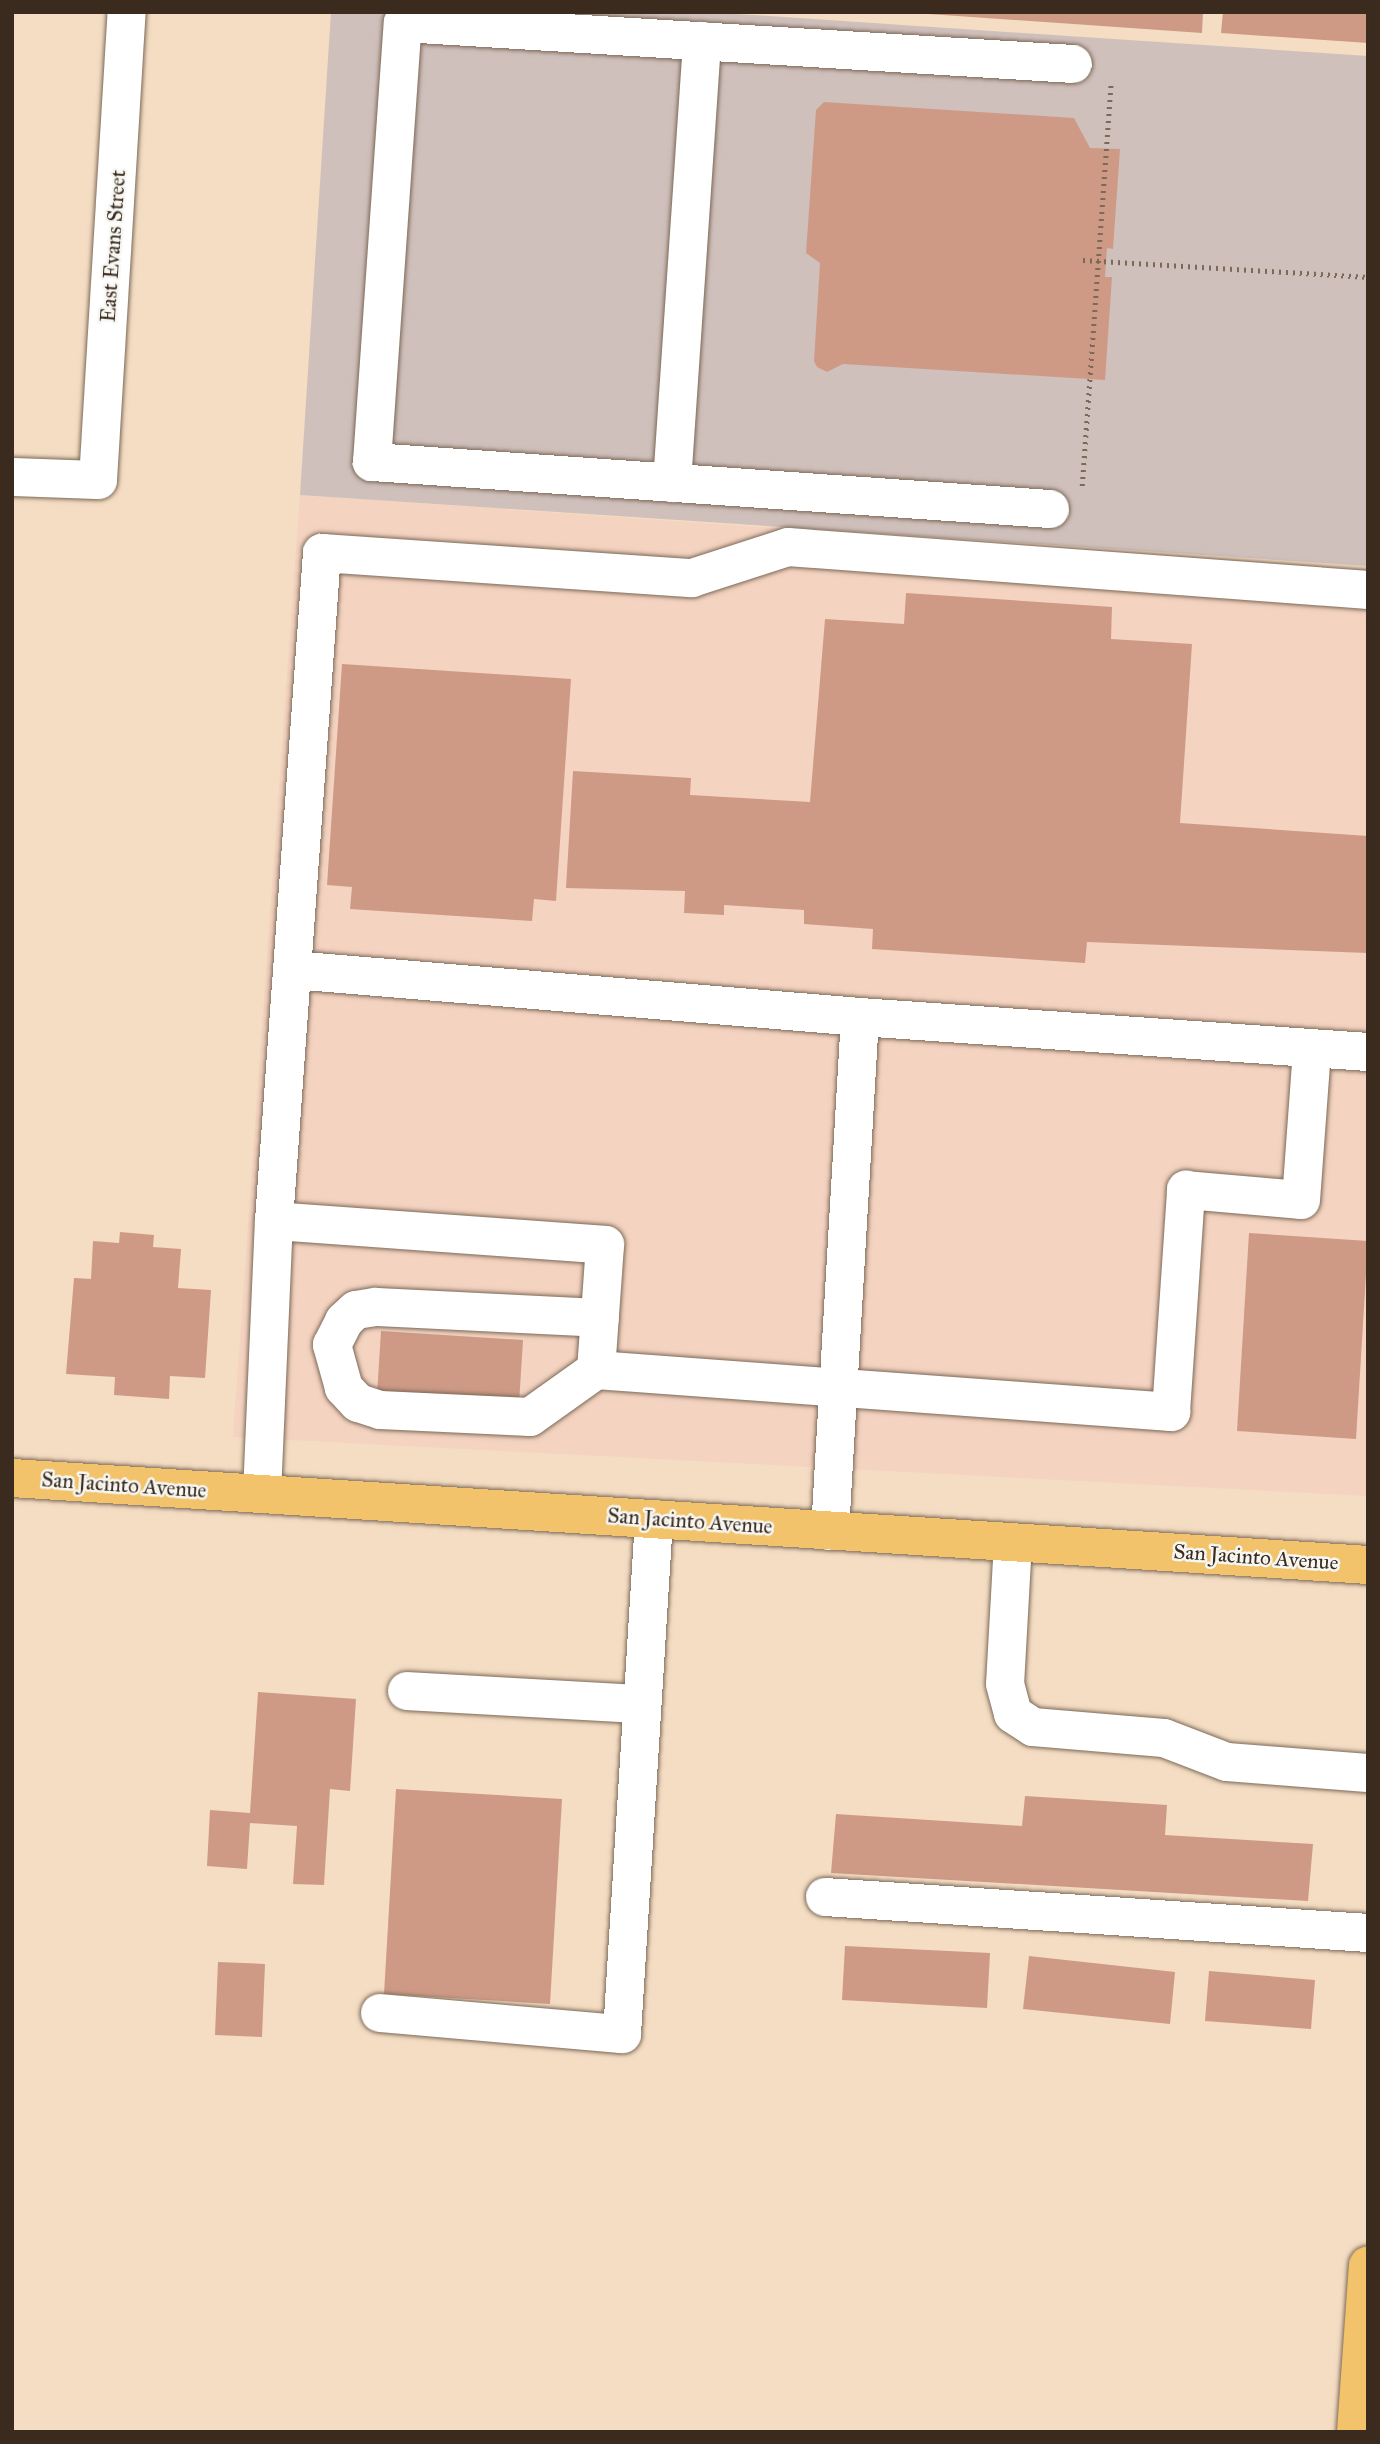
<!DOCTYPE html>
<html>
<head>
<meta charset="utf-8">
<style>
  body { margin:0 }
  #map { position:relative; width:1380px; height:2444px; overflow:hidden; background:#f4ddc3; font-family:"IM FELL Great Primer",serif }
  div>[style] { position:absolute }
  .built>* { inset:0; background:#f4d3c0 }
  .industrial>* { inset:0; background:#d0c0bc }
  .building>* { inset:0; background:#ce9a86 }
  .path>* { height:4.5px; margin-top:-2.25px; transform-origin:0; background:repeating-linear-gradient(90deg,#7c6958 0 2px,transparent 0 7px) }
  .roads { filter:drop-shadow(0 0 2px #7c6958) drop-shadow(0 0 2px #7c6958) }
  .minor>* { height:38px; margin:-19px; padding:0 19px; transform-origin:19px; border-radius:19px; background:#fff }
  .major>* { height:38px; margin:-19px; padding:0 19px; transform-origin:19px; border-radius:19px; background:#f2c36a }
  span { translate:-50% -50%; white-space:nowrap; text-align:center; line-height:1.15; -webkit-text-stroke:5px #f6f6f2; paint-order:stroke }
  .street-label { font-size:21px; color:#3b2a1e }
  .frame { position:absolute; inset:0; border:14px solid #3b2a1e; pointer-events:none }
</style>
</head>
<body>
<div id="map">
  <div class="built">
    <i style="clip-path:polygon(300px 495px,1368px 569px,1368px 1496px,233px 1437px)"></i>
  </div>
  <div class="industrial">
    <i style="clip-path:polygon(331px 12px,708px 12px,1368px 56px,1368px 566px,300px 495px)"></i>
  </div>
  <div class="building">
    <i style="clip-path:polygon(900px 12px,1203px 12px,1202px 33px)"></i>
    <i style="clip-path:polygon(1223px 12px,1368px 12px,1368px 43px,1221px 33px)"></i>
    <i style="clip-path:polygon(824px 102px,1074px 118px,1090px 148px,1120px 149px,1113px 249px,1107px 248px,1105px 277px,1112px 277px,1105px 380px,843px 364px,827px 372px,817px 367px,814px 361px,820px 263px,806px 253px,816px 110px)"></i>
    <i style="clip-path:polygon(906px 593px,1112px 607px,1111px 639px,1192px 644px,1180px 823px,1368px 836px,1368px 953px,1087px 942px,1085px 963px,872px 949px,873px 929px,804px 924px,804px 910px,724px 905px,724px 915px,684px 913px,685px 891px,566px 888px,573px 771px,691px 778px,690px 795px,810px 802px,825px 619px,904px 624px)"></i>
    <i style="clip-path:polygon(342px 664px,571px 679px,556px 901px,534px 899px,532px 921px,350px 909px,352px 887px,327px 885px)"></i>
    <i style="clip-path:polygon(120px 1232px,154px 1235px,153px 1247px,181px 1249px,178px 1288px,211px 1290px,205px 1378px,170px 1376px,169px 1399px,114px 1395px,115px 1377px,66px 1374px,74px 1278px,91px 1279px,93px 1241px,119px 1243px)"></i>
    <i style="clip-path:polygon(1249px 1233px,1368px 1241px,1356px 1439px,1237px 1431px)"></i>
    <i style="clip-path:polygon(381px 1331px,523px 1340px,519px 1404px,377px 1395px)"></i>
    <i style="clip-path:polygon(258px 1692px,356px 1699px,350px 1791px,330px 1789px,324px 1885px,293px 1884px,297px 1826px,250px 1823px,247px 1869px,207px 1866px,210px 1810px,250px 1813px)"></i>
    <i style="clip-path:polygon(396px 1789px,562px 1799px,550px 2004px,384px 1994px)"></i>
    <i style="clip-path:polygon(1025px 1796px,1167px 1805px,1165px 1835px,1313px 1844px,1308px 1901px,831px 1873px,836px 1814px,1022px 1826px)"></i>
    <i style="clip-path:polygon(845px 1946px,990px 1953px,987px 2008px,842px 2000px)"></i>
    <i style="clip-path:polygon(1029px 1956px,1175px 1972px,1170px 2024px,1023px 2009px)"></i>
    <i style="clip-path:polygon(218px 1962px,265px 1964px,262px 2037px,215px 2035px)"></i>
    <i style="clip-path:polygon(1209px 1971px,1315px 1980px,1311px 2029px,1205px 2021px)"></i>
  </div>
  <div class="path">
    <i style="left:1083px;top:260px;width:286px;rotate:3.4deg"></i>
    <i style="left:1082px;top:486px;width:405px;rotate:-85.9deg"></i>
  </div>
  <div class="roads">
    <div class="minor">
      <i style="left:12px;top:477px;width:86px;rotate:2deg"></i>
      <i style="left:98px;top:480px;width:469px;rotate:-86.5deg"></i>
      <i style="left:672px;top:483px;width:443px;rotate:-86.1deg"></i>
      <i style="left:1050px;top:509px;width:680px;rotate:-176.03deg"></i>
      <i style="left:372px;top:462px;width:440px;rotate:-86deg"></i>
      <i style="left:403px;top:23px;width:671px;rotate:3.5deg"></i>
      <i style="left:292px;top:970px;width:570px;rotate:4.73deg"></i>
      <i style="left:860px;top:1017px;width:509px;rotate:3.94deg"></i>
      <i style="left:274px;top:1221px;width:332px;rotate:4.1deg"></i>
      <i style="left:605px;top:1245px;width:125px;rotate:94.1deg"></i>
      <i style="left:596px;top:1370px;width:577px;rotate:4.18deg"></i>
      <i style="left:1171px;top:1412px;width:223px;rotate:-86.1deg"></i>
      <i style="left:1186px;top:1190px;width:115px;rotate:5deg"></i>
      <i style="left:1301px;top:1200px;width:151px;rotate:-85.8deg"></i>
      <i style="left:596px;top:1370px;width:81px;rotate:144.5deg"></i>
      <i style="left:530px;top:1417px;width:150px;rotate:-177.3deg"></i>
      <i style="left:380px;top:1410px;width:23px;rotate:-162deg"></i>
      <i style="left:358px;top:1403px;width:21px;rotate:-133deg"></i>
      <i style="left:344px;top:1388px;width:45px;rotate:-105.6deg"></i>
      <i style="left:332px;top:1345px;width:27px;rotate:-63deg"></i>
      <i style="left:344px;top:1321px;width:16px;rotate:-43deg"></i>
      <i style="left:356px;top:1310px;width:20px;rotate:-9deg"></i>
      <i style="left:376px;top:1307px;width:224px;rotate:2.8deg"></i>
      <i style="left:262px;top:1494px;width:273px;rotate:-87.5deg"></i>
      <i style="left:274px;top:1221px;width:670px;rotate:-85.89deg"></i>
      <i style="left:322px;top:553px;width:371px;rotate:3.9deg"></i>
      <i style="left:692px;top:578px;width:101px;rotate:-17.9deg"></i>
      <i style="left:788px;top:547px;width:582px;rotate:4.24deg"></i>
      <i style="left:830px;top:1531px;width:515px;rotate:-86.66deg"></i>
      <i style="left:1013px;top:1542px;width:142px;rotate:93.2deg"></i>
      <i style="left:1005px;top:1684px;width:31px;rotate:75deg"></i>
      <i style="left:1013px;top:1714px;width:24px;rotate:33deg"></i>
      <i style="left:1033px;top:1727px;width:131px;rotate:4.8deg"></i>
      <i style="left:1164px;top:1738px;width:67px;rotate:20.9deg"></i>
      <i style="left:1227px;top:1762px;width:141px;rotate:4.5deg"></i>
      <i style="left:407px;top:1691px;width:235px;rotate:3.2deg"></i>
      <i style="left:825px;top:1897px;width:544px;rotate:3.79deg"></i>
      <i style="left:380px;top:2013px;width:243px;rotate:5deg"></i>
      <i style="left:622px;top:2034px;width:516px;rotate:-86.44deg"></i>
    </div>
    <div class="major">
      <i style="left:12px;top:1478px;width:1359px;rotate:3.67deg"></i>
      <i style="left:1356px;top:2432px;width:167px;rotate:-85.9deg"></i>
    </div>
  </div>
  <div class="street-label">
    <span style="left:113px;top:246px;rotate:-86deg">East Evans Street</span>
    <span style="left:124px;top:1485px;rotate:4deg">San Jacinto Avenue</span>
    <span style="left:690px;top:1521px;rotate:4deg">San Jacinto Avenue</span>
    <span style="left:1256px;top:1557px;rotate:4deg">San Jacinto Avenue</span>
  </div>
  <div class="frame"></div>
</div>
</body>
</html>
